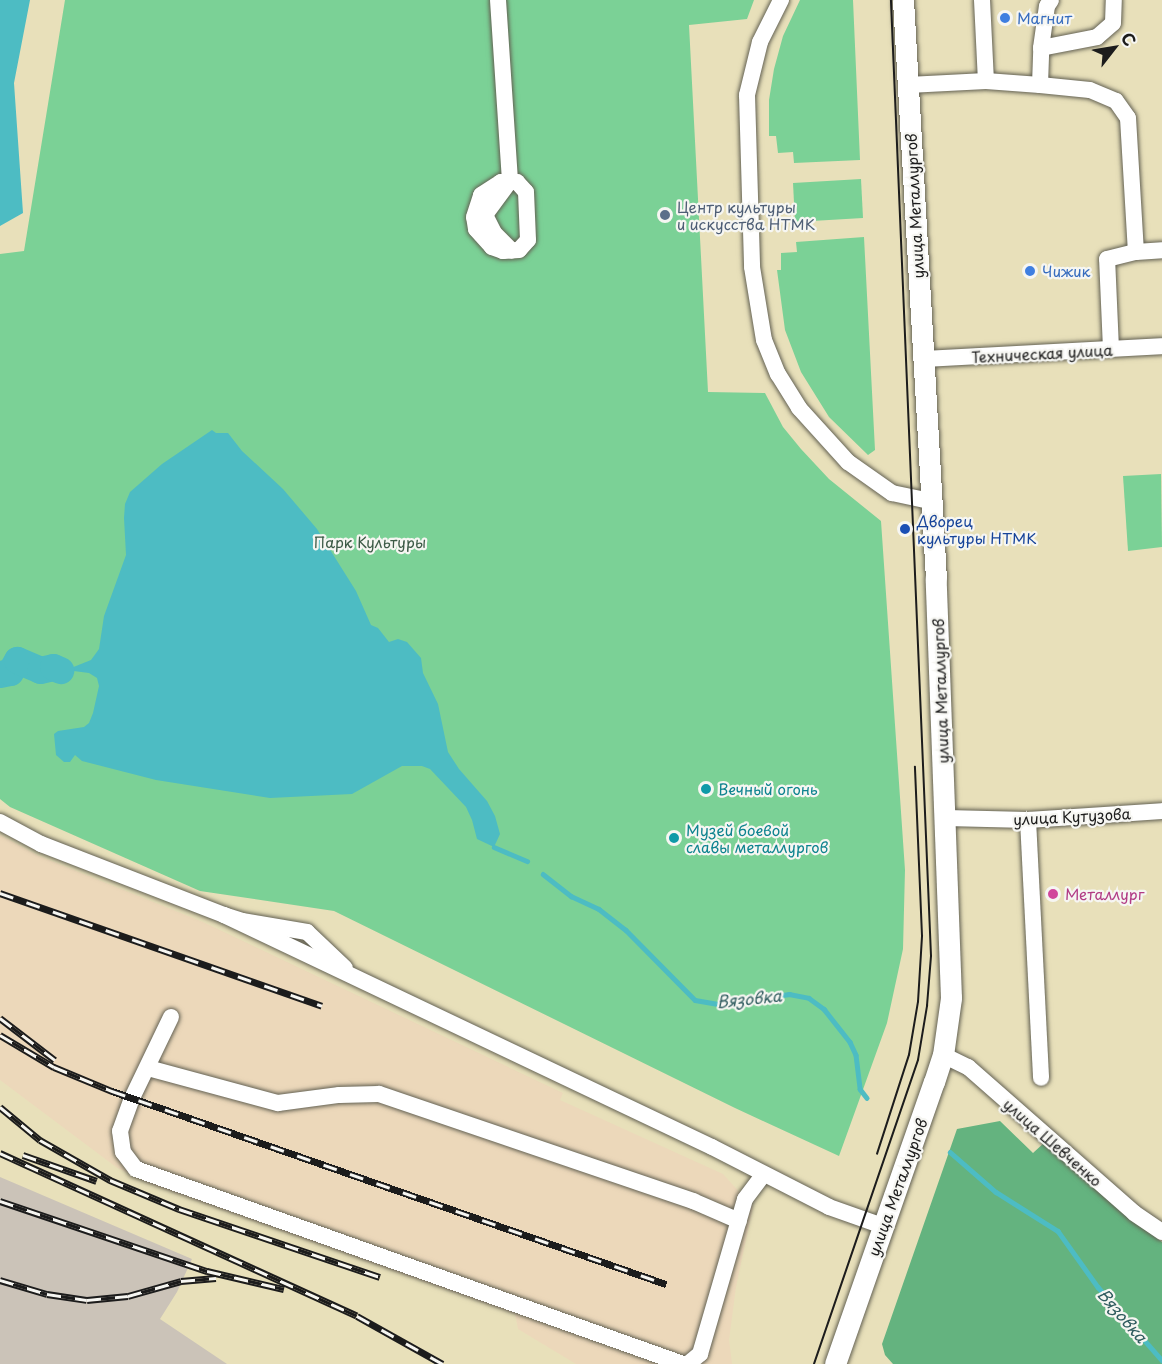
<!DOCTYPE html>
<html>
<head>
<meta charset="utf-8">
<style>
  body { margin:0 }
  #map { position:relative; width:1162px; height:1364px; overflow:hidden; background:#e8e0ba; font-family:"Playpen Sans",sans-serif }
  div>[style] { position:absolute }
  .built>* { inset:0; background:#ecd8ba }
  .industrial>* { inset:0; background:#cbc3b8 }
  .green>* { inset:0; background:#7bd196 }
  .forest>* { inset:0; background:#64b37f }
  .water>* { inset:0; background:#4dbcc3 }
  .stream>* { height:4.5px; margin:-2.25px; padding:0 2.25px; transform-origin:2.25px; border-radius:2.25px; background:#4dbcc3 }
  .river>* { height:27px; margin:-13.5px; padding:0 13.5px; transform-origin:13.5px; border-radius:13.5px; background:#4dbcc3 }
  .roads { filter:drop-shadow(0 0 2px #636153) drop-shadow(0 0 2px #636153) }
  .minor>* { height:16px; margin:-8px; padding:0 8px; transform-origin:8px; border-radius:8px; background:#fff }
  .major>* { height:21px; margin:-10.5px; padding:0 10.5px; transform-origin:10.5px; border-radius:10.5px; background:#fff }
  .tram>* { height:1.5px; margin:-0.75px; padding:0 0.75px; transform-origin:0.75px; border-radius:0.75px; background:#1c1c1c }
  .rail>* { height:7px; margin-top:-3.5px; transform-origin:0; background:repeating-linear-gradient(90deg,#f6f6f2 0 14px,#1c1c1c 0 28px); box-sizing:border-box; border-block:2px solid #1c1c1c }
  .dots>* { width:16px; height:16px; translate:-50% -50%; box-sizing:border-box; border:3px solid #f6f6f2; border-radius:50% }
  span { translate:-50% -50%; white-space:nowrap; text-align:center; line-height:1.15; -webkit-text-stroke:4.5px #f6f6f2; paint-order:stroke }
  .shop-label { font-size:15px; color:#366cbe }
  .left { translate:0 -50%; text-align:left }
  .service-label { font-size:15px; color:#4e5e75 }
  .street-label { font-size:15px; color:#1c1c1c }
  .transit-label { font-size:15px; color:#164399 }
  .park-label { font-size:15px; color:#3d5b47 }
  .culture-label { font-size:15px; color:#0d838f }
  .hotel-label { font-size:15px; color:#b23c85 }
  .water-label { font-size:16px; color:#305c5f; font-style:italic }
  .north { position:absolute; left:1084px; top:18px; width:60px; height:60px; -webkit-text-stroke:4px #f6f6f2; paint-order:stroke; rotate:59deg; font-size:16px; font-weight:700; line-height:24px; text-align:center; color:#1c1c1c }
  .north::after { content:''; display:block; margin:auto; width:21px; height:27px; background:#1c1c1c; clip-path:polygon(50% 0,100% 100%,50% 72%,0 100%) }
</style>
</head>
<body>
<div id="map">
  <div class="built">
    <i style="clip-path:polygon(0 835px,39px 856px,203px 922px,563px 1093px,560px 1100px,723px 1174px,753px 1207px,736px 1287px,729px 1340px,732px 1364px,576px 1364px,518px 1329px,515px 1314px,147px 1183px,116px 1167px,0 1080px)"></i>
  </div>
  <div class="industrial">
    <i style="clip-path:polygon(0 1177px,192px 1259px,177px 1292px,160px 1319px,227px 1364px,0 1364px)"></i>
  </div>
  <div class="green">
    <i style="clip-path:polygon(65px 0,754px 0,747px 19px,689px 25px,708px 392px,765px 393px,783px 427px,801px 449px,829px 479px,881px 521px,905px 870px,903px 949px,887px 1023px,839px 1156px,735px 1108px,334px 911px,200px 891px,10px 807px,0 799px,0 254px,24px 251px)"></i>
    <i style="clip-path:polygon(800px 0,853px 0,860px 160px,794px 163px,793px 152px,778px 153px,776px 136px,769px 136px,769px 100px,774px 69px,783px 36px)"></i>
    <i style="clip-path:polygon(861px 179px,863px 218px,795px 222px,793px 183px)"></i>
    <i style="clip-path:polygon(864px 237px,875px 450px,868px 455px,829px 417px,801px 372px,785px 330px,777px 270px,781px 270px,781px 253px,797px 252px,796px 242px)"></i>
    <i style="clip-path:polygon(1161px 474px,1162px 547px,1128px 551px,1123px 476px)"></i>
  </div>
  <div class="forest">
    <i style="clip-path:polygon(1000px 1121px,1033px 1153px,1045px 1142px,1124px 1214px,1162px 1242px,1162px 1364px,893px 1364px,885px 1355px,882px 1344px,957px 1129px)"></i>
  </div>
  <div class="water">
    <i style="clip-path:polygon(0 0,30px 0,14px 83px,23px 213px,0 226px)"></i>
    <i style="clip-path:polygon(212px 430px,216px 433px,228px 433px,242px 451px,283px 489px,317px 529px,356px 591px,371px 625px,378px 628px,389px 642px,398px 639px,407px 642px,421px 658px,423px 673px,438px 704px,448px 752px,459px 769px,487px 801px,495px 816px,500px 834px,494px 847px,477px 839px,472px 820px,466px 807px,430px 769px,422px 766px,402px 766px,352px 794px,270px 798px,156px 780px,82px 761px,75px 755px,70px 762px,64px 762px,56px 755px,54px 734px,58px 731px,84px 727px,89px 723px,93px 713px,99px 686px,97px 678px,89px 673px,66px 670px,91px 660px,99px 649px,104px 616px,126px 555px,124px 518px,125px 504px,130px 492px,162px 464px)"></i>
  </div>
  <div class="stream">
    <i style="left:494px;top:847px;width:36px;rotate:23deg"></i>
    <i style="left:543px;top:874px;width:36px;rotate:38deg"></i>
    <i style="left:571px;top:896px;width:31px;rotate:25deg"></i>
    <i style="left:599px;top:909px;width:34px;rotate:38deg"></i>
    <i style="left:626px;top:930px;width:98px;rotate:45.4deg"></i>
    <i style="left:695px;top:1000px;width:23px;rotate:10deg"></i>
    <i style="left:718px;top:1004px;width:72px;rotate:-8deg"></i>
    <i style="left:789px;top:994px;width:20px;rotate:11deg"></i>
    <i style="left:809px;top:998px;width:19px;rotate:36deg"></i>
    <i style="left:824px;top:1009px;width:42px;rotate:51.8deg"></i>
    <i style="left:850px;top:1042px;width:14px;rotate:65deg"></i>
    <i style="left:856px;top:1055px;width:34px;rotate:83deg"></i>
    <i style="left:860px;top:1089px;width:11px;rotate:52deg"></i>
    <i style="left:950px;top:1152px;width:61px;rotate:41deg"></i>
    <i style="left:996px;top:1192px;width:73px;rotate:32.2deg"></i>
    <i style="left:1058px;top:1231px;width:69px;rotate:54.5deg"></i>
    <i style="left:1098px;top:1287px;width:97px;rotate:48.8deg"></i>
  </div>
  <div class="river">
    <i style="left:0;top:674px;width:10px;rotate:-11deg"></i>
    <i style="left:10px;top:672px;width:14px;rotate:-60deg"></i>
    <i style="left:17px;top:660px;width:25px;rotate:23deg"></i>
    <i style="left:40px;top:670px;width:13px;rotate:-13deg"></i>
    <i style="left:53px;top:667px;width:8px;rotate:23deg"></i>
  </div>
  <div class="roads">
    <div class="minor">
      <i style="left:498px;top:0;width:181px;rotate:86.2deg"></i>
      <i style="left:510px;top:181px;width:42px;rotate:126.3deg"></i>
      <i style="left:485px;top:215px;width:20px;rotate:63deg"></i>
      <i style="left:494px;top:233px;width:25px;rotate:45deg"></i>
      <i style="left:781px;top:0;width:47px;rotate:116.6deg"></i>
      <i style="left:760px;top:42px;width:55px;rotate:103.8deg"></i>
      <i style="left:747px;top:95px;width:172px;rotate:88.3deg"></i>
      <i style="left:752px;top:267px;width:74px;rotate:80.7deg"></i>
      <i style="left:764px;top:340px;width:37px;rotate:68deg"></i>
      <i style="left:778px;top:374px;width:40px;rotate:58deg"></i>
      <i style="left:799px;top:408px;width:73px;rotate:47.8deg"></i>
      <i style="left:848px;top:462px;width:54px;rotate:35.2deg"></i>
      <i style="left:892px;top:493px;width:38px;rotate:12deg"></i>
      <i style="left:982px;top:0;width:81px;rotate:87.2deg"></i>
      <i style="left:1041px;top:48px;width:57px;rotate:-11.1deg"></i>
      <i style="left:1097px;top:37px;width:21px;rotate:-41deg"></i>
      <i style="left:1113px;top:23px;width:23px;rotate:-88deg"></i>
      <i style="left:908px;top:85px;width:78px;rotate:-2.9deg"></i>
      <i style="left:986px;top:81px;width:54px;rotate:4.2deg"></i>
      <i style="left:1040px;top:85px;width:50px;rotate:5.7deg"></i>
      <i style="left:1090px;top:90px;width:28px;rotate:23deg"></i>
      <i style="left:1116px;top:101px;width:21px;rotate:55deg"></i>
      <i style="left:1128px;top:118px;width:134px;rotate:86.6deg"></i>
      <i style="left:1136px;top:252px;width:26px;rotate:-4deg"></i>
      <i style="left:1040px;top:85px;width:37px;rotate:-88deg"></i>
      <i style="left:1041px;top:48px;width:42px;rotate:-81.9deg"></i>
      <i style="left:1047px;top:6px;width:7px;rotate:-56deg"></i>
      <i style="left:501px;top:182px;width:16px"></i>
      <i style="left:517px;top:182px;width:13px;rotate:48deg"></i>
      <i style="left:526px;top:192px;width:48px;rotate:87.6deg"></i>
      <i style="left:528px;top:240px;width:13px;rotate:132deg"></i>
      <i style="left:519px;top:250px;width:16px;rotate:176deg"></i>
      <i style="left:503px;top:251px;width:12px;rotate:-160deg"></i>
      <i style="left:492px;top:247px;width:24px;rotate:-132deg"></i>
      <i style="left:476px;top:229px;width:12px;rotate:-99deg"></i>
      <i style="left:474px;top:217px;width:23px;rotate:-72deg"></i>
      <i style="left:481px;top:195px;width:24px;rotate:-33deg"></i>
      <i style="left:1111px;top:349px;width:90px;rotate:-92.5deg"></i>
      <i style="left:1107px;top:259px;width:30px;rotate:-14deg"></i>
      <i style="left:923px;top:359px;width:239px;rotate:-3.1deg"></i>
      <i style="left:946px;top:818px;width:82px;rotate:1.4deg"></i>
      <i style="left:1028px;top:820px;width:134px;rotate:-3.8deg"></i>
      <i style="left:1028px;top:820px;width:258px;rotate:87.1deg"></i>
      <i style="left:0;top:822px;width:47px;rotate:28.2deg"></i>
      <i style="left:41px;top:844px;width:196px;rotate:21.2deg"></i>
      <i style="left:224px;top:915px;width:19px;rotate:18deg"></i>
      <i style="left:242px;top:921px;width:66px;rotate:9.6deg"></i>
      <i style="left:307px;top:932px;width:52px;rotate:43.5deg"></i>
      <i style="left:224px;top:915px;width:540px;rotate:25.43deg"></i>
      <i style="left:712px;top:1147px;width:131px;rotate:27.1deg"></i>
      <i style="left:829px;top:1207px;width:57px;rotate:19.4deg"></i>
      <i style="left:171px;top:1017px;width:90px;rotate:115.7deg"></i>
      <i style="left:132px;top:1098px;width:35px;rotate:110deg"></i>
      <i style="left:120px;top:1131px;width:21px;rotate:82deg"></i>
      <i style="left:123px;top:1152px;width:21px;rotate:53deg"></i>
      <i style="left:136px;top:1169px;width:581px;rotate:19.62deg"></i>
      <i style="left:943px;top:1055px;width:28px;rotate:26deg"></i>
      <i style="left:968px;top:1067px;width:221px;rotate:41.3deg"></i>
      <i style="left:1134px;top:1213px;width:34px;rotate:34deg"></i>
      <i style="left:148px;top:1068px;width:135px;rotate:15.1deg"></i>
      <i style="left:278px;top:1103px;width:62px;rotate:-7.5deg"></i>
      <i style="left:339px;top:1095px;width:40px;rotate:-1.4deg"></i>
      <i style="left:379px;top:1094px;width:332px;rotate:18.8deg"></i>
      <i style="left:693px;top:1201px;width:50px;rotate:23.5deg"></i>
      <i style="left:688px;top:1364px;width:16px;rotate:-40deg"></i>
      <i style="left:700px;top:1354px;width:161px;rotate:-73.8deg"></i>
      <i style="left:745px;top:1199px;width:31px;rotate:-53deg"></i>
    </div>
    <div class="major">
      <i style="left:835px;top:1364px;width:299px;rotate:-70.7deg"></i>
      <i style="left:934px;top:1082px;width:28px;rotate:-72deg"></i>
      <i style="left:943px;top:1055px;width:58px;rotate:-82deg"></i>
      <i style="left:951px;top:998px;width:419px;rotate:-92.1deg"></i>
      <i style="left:936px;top:579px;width:580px;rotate:-93.26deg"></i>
    </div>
  </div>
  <div class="tram">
    <i style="left:877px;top:1154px;width:104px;rotate:-72.1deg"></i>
    <i style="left:909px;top:1055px;width:54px;rotate:-80.4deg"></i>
    <i style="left:918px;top:1002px;width:66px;rotate:-86.5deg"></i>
    <i style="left:922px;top:936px;width:169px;rotate:-92.4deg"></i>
    <i style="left:814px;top:1364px;width:321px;rotate:-71.1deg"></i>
    <i style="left:918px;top:1060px;width:55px;rotate:-80.5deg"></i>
    <i style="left:927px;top:1006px;width:50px;rotate:-85.4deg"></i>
    <i style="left:931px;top:956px;width:957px;rotate:-92.4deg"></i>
  </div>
  <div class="rail">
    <i style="left:0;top:893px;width:341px;rotate:19.3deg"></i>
    <i style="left:0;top:1018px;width:69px;rotate:37.4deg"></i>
    <i style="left:0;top:1035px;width:63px;rotate:30.7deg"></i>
    <i style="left:54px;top:1067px;width:63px;rotate:22.5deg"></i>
    <i style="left:112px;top:1091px;width:587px;rotate:19.21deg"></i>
    <i style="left:0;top:1107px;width:52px;rotate:39.5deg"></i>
    <i style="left:40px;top:1140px;width:81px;rotate:29.7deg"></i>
    <i style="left:110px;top:1180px;width:75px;rotate:22.8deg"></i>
    <i style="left:179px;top:1209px;width:212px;rotate:18.7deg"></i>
    <i style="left:0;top:1153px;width:392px;rotate:24.5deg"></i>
    <i style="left:357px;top:1316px;width:98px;rotate:29.2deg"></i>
    <i style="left:23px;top:1155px;width:78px;rotate:19.4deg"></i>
    <i style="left:0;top:1201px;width:219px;rotate:18.7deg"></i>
    <i style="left:207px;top:1271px;width:79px;rotate:13.2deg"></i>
    <i style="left:0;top:1280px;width:49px;rotate:16.6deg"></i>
    <i style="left:47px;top:1294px;width:40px;rotate:8.5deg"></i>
    <i style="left:87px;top:1300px;width:41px;rotate:-5.6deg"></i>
    <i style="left:128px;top:1296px;width:55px;rotate:-15.8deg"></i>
    <i style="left:181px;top:1281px;width:35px;rotate:-5deg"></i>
  </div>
  <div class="dots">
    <i style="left:1005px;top:18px;background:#3f7fe0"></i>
    <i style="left:665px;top:215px;background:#5c6f8a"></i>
    <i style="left:1030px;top:271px;background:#3f7fe0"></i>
    <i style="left:905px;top:529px;background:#1a4fb4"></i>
    <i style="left:706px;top:789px;background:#0f9aa8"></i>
    <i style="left:674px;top:838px;background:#0f9aa8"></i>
    <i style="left:1053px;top:894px;background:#d1479c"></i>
  </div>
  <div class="shop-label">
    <span class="left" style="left:1017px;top:18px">Магнит</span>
    <span class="left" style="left:1042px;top:271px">Чижик</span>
  </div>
  <div class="service-label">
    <span class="left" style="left:677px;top:215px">Центр культуры<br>и искусства НТМК</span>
  </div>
  <div class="street-label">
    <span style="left:914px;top:206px;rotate:-93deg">улица Металлургов</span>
    <span style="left:1042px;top:353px;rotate:-3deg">Техническая улица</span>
    <span style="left:940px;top:691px;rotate:-92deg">улица Металлургов</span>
    <span style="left:1072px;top:816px;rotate:-3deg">улица Кутузова</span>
    <span style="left:1053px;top:1142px;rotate:41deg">улица Шевченко</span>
    <span style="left:897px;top:1187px;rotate:-70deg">улица Металлургов</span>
  </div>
  <div class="transit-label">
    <span class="left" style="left:917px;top:529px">Дворец<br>культуры НТМК</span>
  </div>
  <div class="park-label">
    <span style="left:370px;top:542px">Парк Культуры</span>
  </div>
  <div class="culture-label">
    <span class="left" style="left:718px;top:789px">Вечный огонь</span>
    <span class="left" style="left:686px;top:838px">Музей боевой<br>славы металлургов</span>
  </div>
  <div class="hotel-label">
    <span class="left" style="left:1065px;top:894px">Металлург</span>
  </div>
  <div class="water-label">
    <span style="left:749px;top:998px;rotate:-6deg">Вязовка</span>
    <span style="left:1123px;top:1315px;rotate:49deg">Вязовка</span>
  </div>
  <div class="north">С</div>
</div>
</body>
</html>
